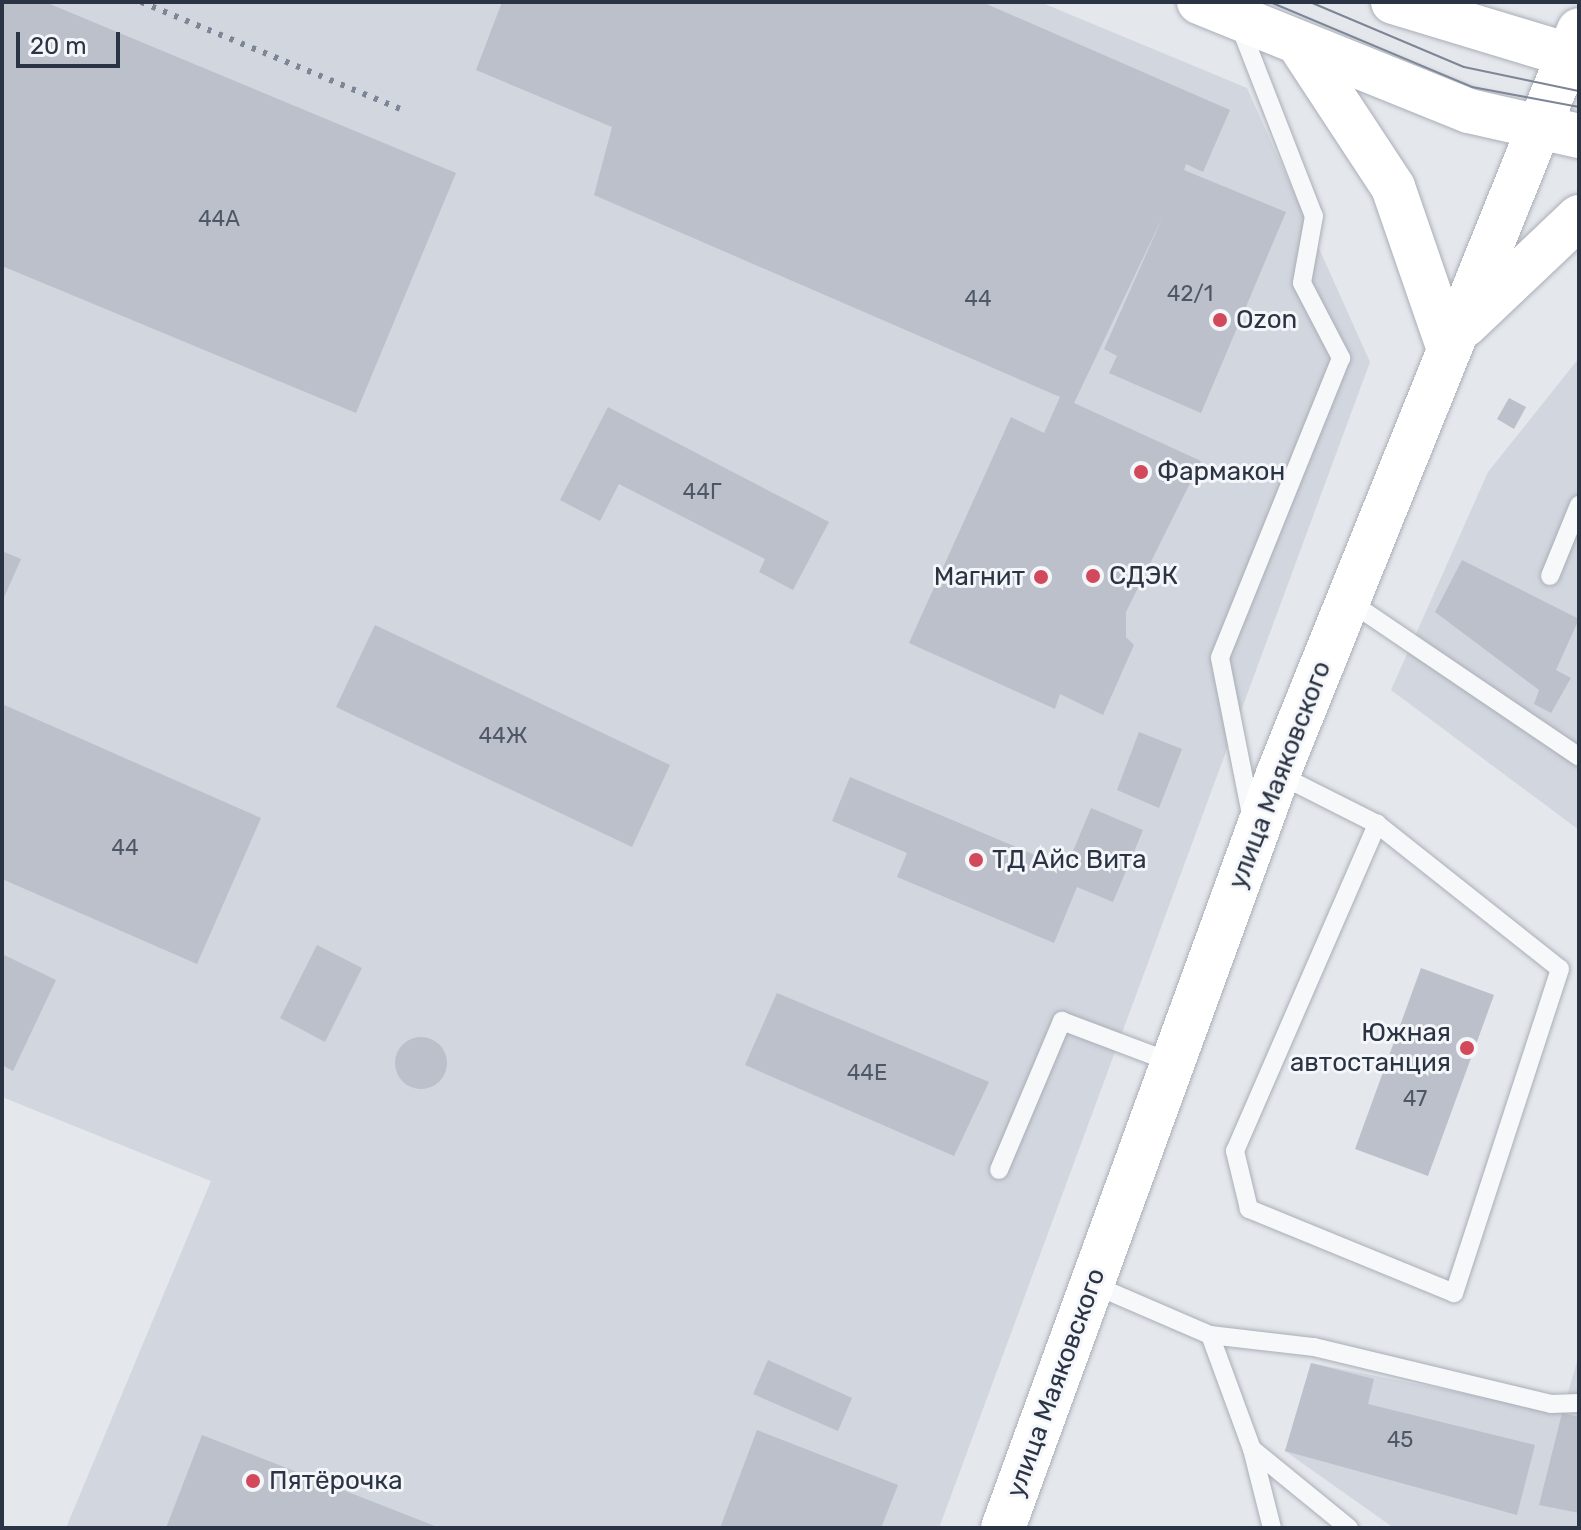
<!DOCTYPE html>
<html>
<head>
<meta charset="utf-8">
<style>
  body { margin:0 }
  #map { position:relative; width:1581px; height:1530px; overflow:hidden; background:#e4e7ec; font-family:Rubik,sans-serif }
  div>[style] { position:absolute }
  .built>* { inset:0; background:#d2d6de }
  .building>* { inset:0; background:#bbc0ca }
  .round { border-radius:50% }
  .roads { filter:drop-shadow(0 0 2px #a9aeb7) drop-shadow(0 0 2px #a9aeb7) }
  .lane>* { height:18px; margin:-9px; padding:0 9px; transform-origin:9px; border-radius:9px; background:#f7f8fa }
  .secondary>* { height:44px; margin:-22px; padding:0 22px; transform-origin:22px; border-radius:22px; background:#fff }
  .primary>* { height:44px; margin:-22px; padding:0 22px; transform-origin:22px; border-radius:22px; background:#fff }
  .tram>* { height:2px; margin:-1px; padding:0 1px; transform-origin:1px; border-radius:1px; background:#7d8696 }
  .rail>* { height:6px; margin-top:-3px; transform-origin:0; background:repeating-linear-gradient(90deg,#7d8696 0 4px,transparent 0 12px) }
  .dots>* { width:22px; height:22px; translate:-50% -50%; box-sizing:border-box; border:4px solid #f4f6f9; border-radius:50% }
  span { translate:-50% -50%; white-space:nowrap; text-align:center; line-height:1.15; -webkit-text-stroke:6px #f4f6f9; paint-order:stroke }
  .number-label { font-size:22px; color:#4f5766 }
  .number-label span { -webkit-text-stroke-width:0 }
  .poi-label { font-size:26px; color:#2b3445 }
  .left { translate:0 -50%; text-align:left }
  .right { translate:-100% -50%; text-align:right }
  .street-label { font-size:26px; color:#2b3445 }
  .frame { position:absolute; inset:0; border:4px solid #2b3445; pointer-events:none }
  .scale { position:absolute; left:16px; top:32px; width:104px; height:36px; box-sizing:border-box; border:4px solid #2b3445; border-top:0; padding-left:10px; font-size:24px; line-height:28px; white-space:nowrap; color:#2b3445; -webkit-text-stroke:6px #f4f6f9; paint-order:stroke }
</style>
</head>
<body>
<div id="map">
  <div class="built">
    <i style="clip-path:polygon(2px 2px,1040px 2px,1247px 88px,1370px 362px,939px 1528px,66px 1528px,211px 1181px,2px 1097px)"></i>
    <i style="clip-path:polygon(1579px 358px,1579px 830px,1391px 690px,1488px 472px)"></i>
    <i style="clip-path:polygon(1579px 1355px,1579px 1528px,1394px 1528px,1285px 1451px,1311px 1363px,1562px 1413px)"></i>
  </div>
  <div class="building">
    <i style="clip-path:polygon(2px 2px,45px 2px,456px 173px,356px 413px,2px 266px)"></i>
    <i style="clip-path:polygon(502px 2px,982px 2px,1230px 110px,1203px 172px,1186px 164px,1184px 170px,1286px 212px,1201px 413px,1109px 373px,1117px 356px,1104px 349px,1164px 214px,1074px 403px,1201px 461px,1126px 612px,1126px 637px,1134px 645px,1103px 715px,1060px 694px,1055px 709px,909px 643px,1011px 417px,1044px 433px,1060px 397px,594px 195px,612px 127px,476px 70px)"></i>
    <i style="clip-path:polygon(1509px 398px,1526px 407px,1514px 429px,1497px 419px)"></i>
    <i style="clip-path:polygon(608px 407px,829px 522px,793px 590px,759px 572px,765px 559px,619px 484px,600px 521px,560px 500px)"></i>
    <i style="clip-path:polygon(2px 551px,21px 559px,2px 602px)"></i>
    <i style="clip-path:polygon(1462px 560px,1579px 619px,1556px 670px,1571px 678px,1551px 713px,1534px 704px,1539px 690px,1435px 612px)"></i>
    <i style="clip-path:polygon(375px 625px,670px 765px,632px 847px,336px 707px)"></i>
    <i style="clip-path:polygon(2px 704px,261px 818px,197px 964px,2px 879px)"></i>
    <i style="clip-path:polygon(1139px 732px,1182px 749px,1159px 808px,1117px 790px)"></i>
    <i style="clip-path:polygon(850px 777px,1066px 868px,1091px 808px,1143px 830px,1113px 902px,1077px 887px,1054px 943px,897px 877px,907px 853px,832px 821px)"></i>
    <i style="clip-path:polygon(317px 945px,362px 968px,325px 1042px,280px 1018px)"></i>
    <i style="clip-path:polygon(2px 954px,56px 980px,13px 1071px,2px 1065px)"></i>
    <i style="clip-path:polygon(1421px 968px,1494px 995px,1428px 1176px,1355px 1149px)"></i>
    <i style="clip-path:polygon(777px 993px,989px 1082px,954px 1156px,745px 1065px)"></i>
    <i class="round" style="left:395px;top:1037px;width:52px;height:52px"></i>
    <i style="clip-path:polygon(768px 1360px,852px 1398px,838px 1431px,753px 1394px)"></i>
    <i style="clip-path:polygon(1311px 1363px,1374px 1379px,1368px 1404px,1535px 1445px,1517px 1515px,1285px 1451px)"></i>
    <i style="clip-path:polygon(1562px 1413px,1579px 1417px,1579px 1513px,1539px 1505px)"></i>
    <i style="clip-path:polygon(757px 1430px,898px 1485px,881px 1528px,720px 1528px)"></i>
    <i style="clip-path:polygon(202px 1435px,440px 1528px,166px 1528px)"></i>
  </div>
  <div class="roads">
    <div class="lane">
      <i style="left:1239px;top:24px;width:206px;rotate:68.7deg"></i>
      <i style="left:1314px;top:216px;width:68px;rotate:100.2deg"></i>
      <i style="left:1302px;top:283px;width:85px;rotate:62.5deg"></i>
      <i style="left:1341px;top:358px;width:323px;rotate:112deg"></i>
      <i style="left:1220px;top:658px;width:164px;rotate:78.8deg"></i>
      <i style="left:1550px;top:576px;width:77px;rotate:-67.8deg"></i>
      <i style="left:1349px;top:601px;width:278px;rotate:34.1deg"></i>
      <i style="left:1278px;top:774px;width:111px;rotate:26.8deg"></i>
      <i style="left:1377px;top:824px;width:233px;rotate:38.4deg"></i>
      <i style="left:1560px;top:969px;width:341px;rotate:108.1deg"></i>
      <i style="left:1454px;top:1293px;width:222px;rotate:-157.7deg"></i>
      <i style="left:1249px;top:1209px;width:60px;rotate:-103.6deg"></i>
      <i style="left:1235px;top:1151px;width:357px;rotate:-66.5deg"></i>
      <i style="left:999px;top:1170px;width:162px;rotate:-67.1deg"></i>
      <i style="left:1062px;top:1021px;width:119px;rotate:20.7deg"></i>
      <i style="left:1092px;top:1284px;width:129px;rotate:23.4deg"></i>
      <i style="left:1210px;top:1335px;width:121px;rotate:69.8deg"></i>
      <i style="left:1252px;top:1449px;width:125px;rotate:39.2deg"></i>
      <i style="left:1210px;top:1335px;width:105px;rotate:6.6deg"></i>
      <i style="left:1314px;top:1347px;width:244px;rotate:13.5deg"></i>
      <i style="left:1551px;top:1404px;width:28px;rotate:-2deg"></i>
      <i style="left:1252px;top:1449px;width:81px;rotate:75.8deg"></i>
    </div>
    <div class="secondary">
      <i style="left:1568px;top:56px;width:28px;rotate:-67deg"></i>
    </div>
    <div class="primary">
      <i style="left:1199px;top:2px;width:291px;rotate:22deg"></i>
      <i style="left:1469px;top:111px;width:113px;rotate:12.8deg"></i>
      <i style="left:1393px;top:2px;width:194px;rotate:16.8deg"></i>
      <i style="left:1299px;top:44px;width:171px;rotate:56.7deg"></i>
      <i style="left:1393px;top:187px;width:166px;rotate:71deg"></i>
      <i style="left:1465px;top:325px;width:157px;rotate:-43.5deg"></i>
      <i style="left:1003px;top:1528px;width:803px;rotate:-69.96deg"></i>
      <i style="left:1278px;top:774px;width:774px;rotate:-68.01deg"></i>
    </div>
  </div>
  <div class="tram">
    <i style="left:1270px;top:2px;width:219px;rotate:22.8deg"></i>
    <i style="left:1472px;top:87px;width:109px;rotate:10.6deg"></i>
    <i style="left:1310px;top:2px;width:167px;rotate:22.9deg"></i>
    <i style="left:1464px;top:67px;width:117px;rotate:11.8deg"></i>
  </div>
  <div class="rail">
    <i style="left:141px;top:2px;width:280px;rotate:22.4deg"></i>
  </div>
  <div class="dots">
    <i style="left:1220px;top:320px;background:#d1495b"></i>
    <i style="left:1141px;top:472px;background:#d1495b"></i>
    <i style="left:1093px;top:576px;background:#d1495b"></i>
    <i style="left:1041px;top:577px;background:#d1495b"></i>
    <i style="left:976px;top:860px;background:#d1495b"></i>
    <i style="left:1467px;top:1048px;background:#d1495b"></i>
    <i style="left:253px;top:1481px;background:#d1495b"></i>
  </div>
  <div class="number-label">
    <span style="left:219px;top:219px">44А</span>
    <span style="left:1190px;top:294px">42/1</span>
    <span style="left:978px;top:299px">44</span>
    <span style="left:702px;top:492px">44Г</span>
    <span style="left:503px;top:736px">44Ж</span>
    <span style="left:125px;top:848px">44</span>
    <span style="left:867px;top:1073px">44Е</span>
    <span style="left:1415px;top:1099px">47</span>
    <span style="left:1400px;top:1440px">45</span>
  </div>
  <div class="poi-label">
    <span class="left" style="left:1236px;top:320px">Ozon</span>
    <span class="left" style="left:1157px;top:472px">Фармакон</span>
    <span class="left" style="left:1109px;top:576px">СДЭК</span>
    <span class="right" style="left:1025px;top:577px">Магнит</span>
    <span class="left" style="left:992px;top:860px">ТД Айс Вита</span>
    <span class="right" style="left:1451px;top:1048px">Южная<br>автостанция</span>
    <span class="left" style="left:269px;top:1481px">Пятёрочка</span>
  </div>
  <div class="street-label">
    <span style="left:1280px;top:775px;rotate:-69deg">улица Маяковского</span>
    <span style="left:1056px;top:1383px;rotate:-70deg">улица Маяковского</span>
  </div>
  <div class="frame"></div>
  <div class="scale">20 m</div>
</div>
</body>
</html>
